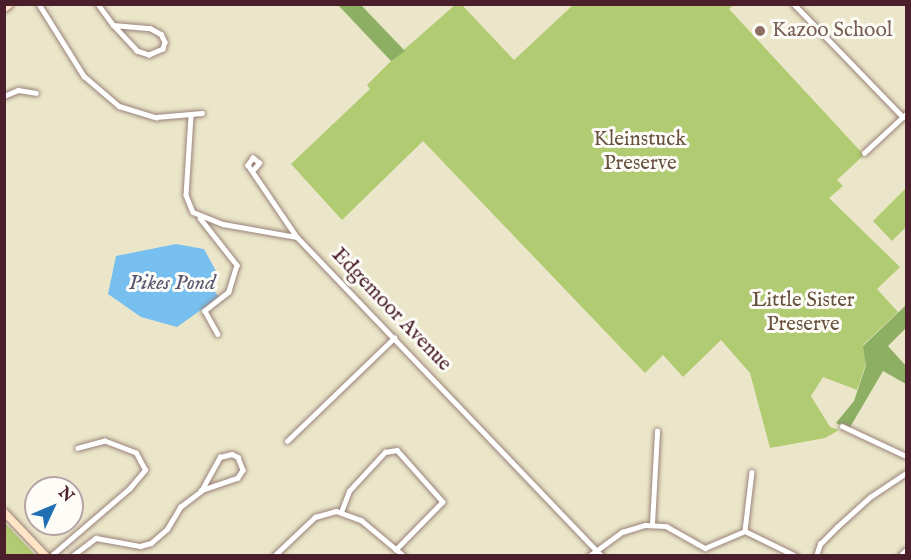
<!DOCTYPE html>
<html>
<head>
<meta charset="utf-8">
<style>
  body { margin:0 }
  #map { position:relative; width:911px; height:560px; overflow:hidden; background:#ebe6c9; font-family:"IM FELL English",serif }
  div>[style] { position:absolute }
  .green>* { inset:0; background:#b0cb71 }
  .forest>* { inset:0; background:#8caf63 }
  .water>* { inset:0; background:#77bfef }
  .roads { filter:drop-shadow(0 0 2px #9a827a) drop-shadow(0 0 2px #9a827a) }
  .street>* { height:4.5px; margin:-2.25px; padding:0 2.25px; transform-origin:2.25px; border-radius:2.25px; background:#fff }
  .secondary>* { height:7px; margin:-3.5px; padding:0 3.5px; transform-origin:3.5px; border-radius:3.5px; background:#ffe4c6 }
  .dots>* { width:16px; height:16px; translate:-50% -50%; box-sizing:border-box; border:3px solid #fdfcf7; border-radius:50% }
  span { translate:-50% -50%; white-space:nowrap; text-align:center; line-height:1.15; -webkit-text-stroke:6px #fdfcf7; paint-order:stroke }
  .education-label { font-size:21px; color:#785e54 }
  .left { translate:0 -50%; text-align:left }
  .park-label { font-size:21px; color:#695340 }
  .street-label { font-size:21px; color:#4a1f2b }
  .water-label { font-size:22px; color:#5a5770; font-style:italic }
  .frame { position:absolute; inset:0; border:6px solid #4a1f2b; pointer-events:none }
  .north { position:absolute; left:24px; top:476px; width:60px; height:60px; box-sizing:border-box; background:#fdfcf7; border:2px solid #b5a4a5; border-radius:50%; rotate:46deg; font-size:16px; font-weight:700; line-height:24px; text-align:center; color:#4a1f2b }
  .north::after { content:''; display:block; margin:auto; width:21px; height:27px; background:#1f6fb2; clip-path:polygon(50% 0,100% 100%,50% 72%,0 100%) }
</style>
</head>
<body>
<div id="map">
  <div class="green">
    <i style="clip-path:polygon(455px 5px,462px 5px,514px 60px,573px 5px,733px 5px,729px 9px,864px 155px,837px 180px,843px 186px,829px 198px,900px 267px,877px 289px,898px 312px,863px 345px,868px 357px,857px 390px,823px 377px,811px 396px,830px 427px,839px 430px,825px 438px,770px 448px,750px 373px,721px 340px,683px 377px,663px 355px,645px 373px,423px 141px,342px 220px,291px 164px,370px 89px,367px 85px,391px 61px)"></i>
    <i style="clip-path:polygon(906px 188px,906px 227px,892px 241px,873px 221px)"></i>
    <i style="clip-path:polygon(5px 523px,35px 555px,5px 555px)"></i>
  </div>
  <div class="forest">
    <i style="clip-path:polygon(338px 5px,361px 5px,405px 51px,391px 61px)"></i>
    <i style="clip-path:polygon(906px 305px,906px 328px,888px 346px,906px 366px,906px 384px,883px 371px,849px 429px,836px 423px,854px 401px,866px 365px,863px 346px)"></i>
  </div>
  <div class="water">
    <i style="clip-path:polygon(176px 244px,204px 249px,217px 273px,215px 292px,219px 297px,177px 327px,141px 317px,108px 294px,116px 256px)"></i>
  </div>
  <div class="roads">
    <div class="street">
      <i style="left:39px;top:4px;width:85px;rotate:58deg"></i>
      <i style="left:84px;top:76px;width:46px;rotate:40.6deg"></i>
      <i style="left:119px;top:106px;width:39px;rotate:17deg"></i>
      <i style="left:156px;top:117px;width:46px;rotate:-5deg"></i>
      <i style="left:98px;top:4px;width:26px;rotate:54deg"></i>
      <i style="left:113px;top:25px;width:37px;rotate:5deg"></i>
      <i style="left:150px;top:28px;width:13px;rotate:29deg"></i>
      <i style="left:161px;top:34px;width:9px;rotate:63deg"></i>
      <i style="left:165px;top:42px;width:7px;rotate:106deg"></i>
      <i style="left:163px;top:49px;width:15px;rotate:157deg"></i>
      <i style="left:149px;top:55px;width:13px;rotate:-162deg"></i>
      <i style="left:137px;top:51px;width:35px;rotate:-133deg"></i>
      <i style="left:794px;top:4px;width:157px;rotate:46deg"></i>
      <i style="left:4px;top:96px;width:15px;rotate:-23deg"></i>
      <i style="left:18px;top:90px;width:18px;rotate:9deg"></i>
      <i style="left:191px;top:116px;width:79px;rotate:93.6deg"></i>
      <i style="left:186px;top:195px;width:18px;rotate:68deg"></i>
      <i style="left:193px;top:212px;width:32px;rotate:22deg"></i>
      <i style="left:223px;top:224px;width:75px;rotate:10deg"></i>
      <i style="left:297px;top:237px;width:441px;rotate:46.3deg"></i>
      <i style="left:864px;top:153px;width:57px;rotate:-42.9deg"></i>
      <i style="left:254px;top:169px;width:8px;rotate:-50deg"></i>
      <i style="left:259px;top:163px;width:8px;rotate:-140deg"></i>
      <i style="left:253px;top:158px;width:9px;rotate:126deg"></i>
      <i style="left:248px;top:165px;width:87px;rotate:55.8deg"></i>
      <i style="left:200px;top:218px;width:60px;rotate:51.8deg"></i>
      <i style="left:237px;top:265px;width:28px;rotate:107deg"></i>
      <i style="left:229px;top:292px;width:31px;rotate:142deg"></i>
      <i style="left:205px;top:311px;width:26px;rotate:61deg"></i>
      <i style="left:842px;top:426px;width:71px;rotate:25.1deg"></i>
      <i style="left:287px;top:441px;width:149px;rotate:-43.9deg"></i>
      <i style="left:752px;top:472px;width:59px;rotate:96.8deg"></i>
      <i style="left:745px;top:531px;width:57px;rotate:26.1deg"></i>
      <i style="left:341px;top:512px;width:22px;rotate:-69deg"></i>
      <i style="left:349px;top:491px;width:53px;rotate:-47.3deg"></i>
      <i style="left:385px;top:452px;width:12px;rotate:-9deg"></i>
      <i style="left:397px;top:450px;width:69px;rotate:48.5deg"></i>
      <i style="left:443px;top:502px;width:67px;rotate:134.4deg"></i>
      <i style="left:652px;top:524px;width:93px;rotate:-86.9deg"></i>
      <i style="left:51px;top:556px;width:103px;rotate:-40.7deg"></i>
      <i style="left:129px;top:489px;width:25px;rotate:-50deg"></i>
      <i style="left:145px;top:470px;width:19px;rotate:-118deg"></i>
      <i style="left:136px;top:453px;width:33px;rotate:-159deg"></i>
      <i style="left:105px;top:441px;width:28px;rotate:165deg"></i>
      <i style="left:72px;top:556px;width:30px;rotate:-37deg"></i>
      <i style="left:96px;top:538px;width:45px;rotate:10.3deg"></i>
      <i style="left:140px;top:546px;width:11px;rotate:-15deg"></i>
      <i style="left:151px;top:543px;width:21px;rotate:-41deg"></i>
      <i style="left:167px;top:529px;width:26px;rotate:-59deg"></i>
      <i style="left:180px;top:507px;width:26px;rotate:-37deg"></i>
      <i style="left:201px;top:491px;width:39px;rotate:-61deg"></i>
      <i style="left:220px;top:457px;width:12px;rotate:-14deg"></i>
      <i style="left:232px;top:454px;width:7px;rotate:27deg"></i>
      <i style="left:238px;top:457px;width:14px;rotate:69deg"></i>
      <i style="left:243px;top:470px;width:9px;rotate:122deg"></i>
      <i style="left:238px;top:478px;width:39px;rotate:161deg"></i>
      <i style="left:274px;top:556px;width:57px;rotate:-43.6deg"></i>
      <i style="left:315px;top:517px;width:22px;rotate:-16deg"></i>
      <i style="left:336px;top:511px;width:27px;rotate:20deg"></i>
      <i style="left:361px;top:520px;width:56px;rotate:39.9deg"></i>
      <i style="left:589px;top:556px;width:41px;rotate:-36deg"></i>
      <i style="left:622px;top:532px;width:24px;rotate:-17deg"></i>
      <i style="left:645px;top:525px;width:21px;rotate:3deg"></i>
      <i style="left:666px;top:526px;width:45px;rotate:29.4deg"></i>
      <i style="left:705px;top:548px;width:43px;rotate:-23deg"></i>
      <i style="left:816px;top:556px;width:13px;rotate:-72deg"></i>
      <i style="left:820px;top:544px;width:24px;rotate:-45deg"></i>
      <i style="left:837px;top:527px;width:45px;rotate:-42.3deg"></i>
      <i style="left:870px;top:497px;width:43px;rotate:-33.7deg"></i>
      <i style="left:900px;top:556px;width:8px;rotate:-45deg"></i>
    </div>
    <div class="secondary">
      <i style="left:4px;top:8px;width:6px;rotate:-39deg"></i>
      <i style="left:4px;top:512px;width:61px;rotate:46.3deg"></i>
    </div>
  </div>
  <div class="dots">
    <i style="left:760px;top:31px;background:#8d6e63"></i>
  </div>
  <div class="education-label">
    <span class="left" style="left:772px;top:31px">Kazoo School</span>
  </div>
  <div class="park-label">
    <span style="left:640px;top:152px">Kleinstuck<br>Preserve</span>
    <span style="left:803px;top:313px">Little Sister<br>Preserve</span>
  </div>
  <div class="street-label">
    <span style="left:391px;top:310px;rotate:46deg">Edgemoor Avenue</span>
  </div>
  <div class="water-label">
    <span style="left:172px;top:284px">Pikes Pond</span>
  </div>
  <div class="frame"></div>
  <div class="north">N</div>
</div>
</body>
</html>
